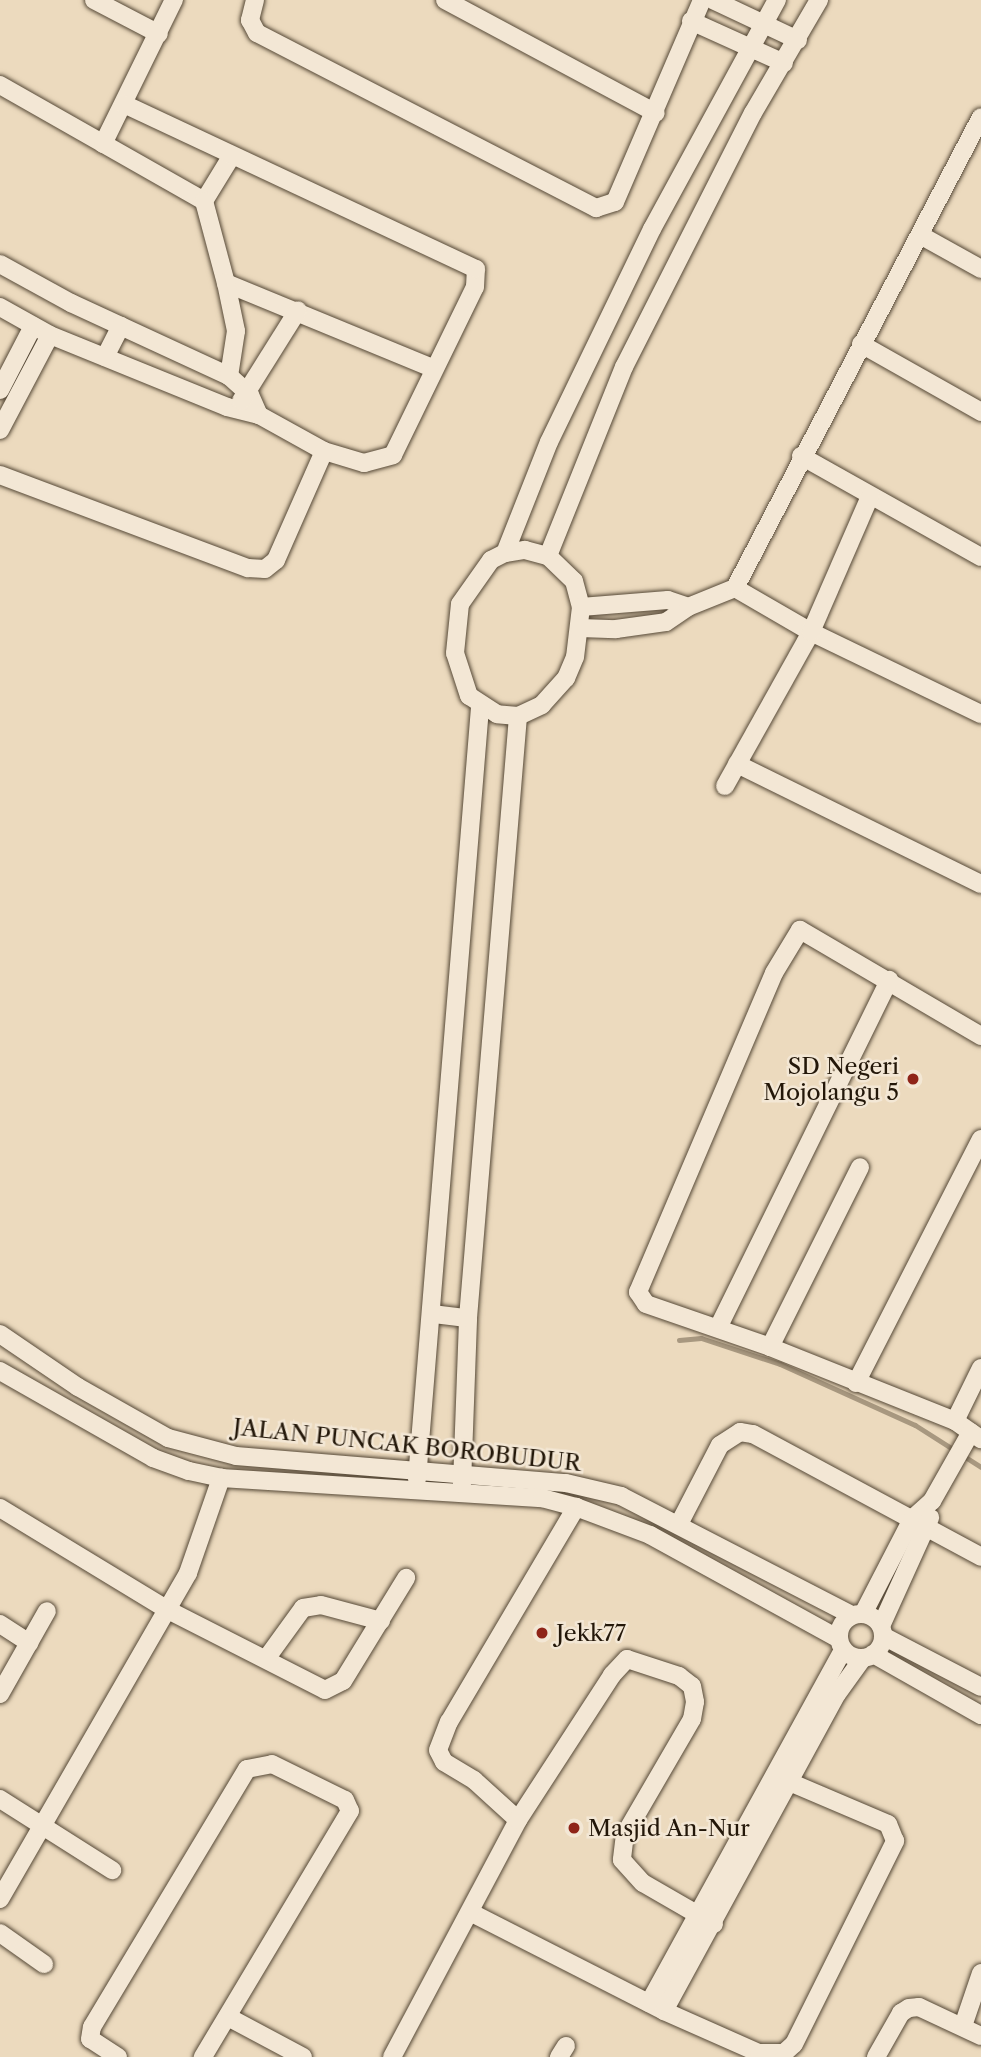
<!DOCTYPE html>
<html>
<head>
<meta charset="utf-8">
<style>
  body { margin:0 }
  #map { position:relative; width:981px; height:2057px; overflow:hidden; background:#ecdabe; font-family:"Libre Caslon Text",serif }
  div>[style] { position:absolute }
  .stream>* { height:5px; margin:-2.5px; padding:0 2.5px; transform-origin:2.5px; border-radius:2.5px; background:#a89880 }
  .roads { filter:drop-shadow(0 0 2px #554836) drop-shadow(0 0 2px #554836) }
  .minor>* { height:18px; margin:-9px; padding:0 9px; transform-origin:9px; border-radius:9px; background:#f3e7d5 }
  .minor>.ring { margin:-9px; padding:0; box-sizing:content-box; background:none; border:18px solid #f3e7d5; border-radius:50% }
  .dots>* { width:19px; height:19px; translate:-50% -50%; box-sizing:border-box; border:4px solid #f3e7d5; border-radius:50% }
  span { translate:-50% -50%; white-space:nowrap; text-align:center; line-height:1.15; -webkit-text-stroke:5px #f3e7d5; paint-order:stroke }
  .poi-label { font-size:23px; color:#231709 }
  .right { translate:-100% -50%; text-align:right }
  .left { translate:0 -50%; text-align:left }
  .street-label { font-size:23px; color:#231709 }
</style>
</head>
<body>
<div id="map">
  <div class="stream">
    <i style="left:679px;top:1340px;width:22px;rotate:-5deg"></i>
    <i style="left:701px;top:1338px;width:83px;rotate:18.2deg"></i>
    <i style="left:780px;top:1364px;width:148px;rotate:24.3deg"></i>
    <i style="left:915px;top:1425px;width:78px;rotate:32.5deg"></i>
  </div>
  <div class="roads">
    <div class="minor">
      <i style="left:94px;top:0;width:73px;rotate:27.6deg"></i>
      <i style="left:255px;top:0;width:21px;rotate:104deg"></i>
      <i style="left:250px;top:20px;width:15px;rotate:62deg"></i>
      <i style="left:257px;top:33px;width:382px;rotate:27.3deg"></i>
      <i style="left:596px;top:208px;width:20px;rotate:-18deg"></i>
      <i style="left:615px;top:202px;width:220px;rotate:-66.7deg"></i>
      <i style="left:445px;top:0;width:239px;rotate:28.2deg"></i>
      <i style="left:713px;top:0;width:94px;rotate:25.2deg"></i>
      <i style="left:691px;top:21px;width:102px;rotate:24.3deg"></i>
      <i style="left:0;top:85px;width:235px;rotate:29.6deg"></i>
      <i style="left:103px;top:144px;width:161px;rotate:-63.8deg"></i>
      <i style="left:231px;top:157px;width:52px;rotate:121.5deg"></i>
      <i style="left:204px;top:201px;width:85px;rotate:75deg"></i>
      <i style="left:226px;top:283px;width:223px;rotate:22.4deg"></i>
      <i style="left:920px;top:235px;width:70px;rotate:29.1deg"></i>
      <i style="left:0;top:264px;width:81px;rotate:28.8deg"></i>
      <i style="left:71px;top:303px;width:174px;rotate:24.8deg"></i>
      <i style="left:229px;top:376px;width:28px;rotate:42deg"></i>
      <i style="left:250px;top:395px;width:22px;rotate:66deg"></i>
      <i style="left:226px;top:283px;width:49px;rotate:78.2deg"></i>
      <i style="left:236px;top:331px;width:46px;rotate:98.8deg"></i>
      <i style="left:0;top:307px;width:57px;rotate:29.2deg"></i>
      <i style="left:50px;top:335px;width:191px;rotate:22.1deg"></i>
      <i style="left:227px;top:407px;width:33px;rotate:14deg"></i>
      <i style="left:259px;top:415px;width:74px;rotate:29deg"></i>
      <i style="left:324px;top:451px;width:42px;rotate:16.7deg"></i>
      <i style="left:364px;top:463px;width:30px;rotate:-15deg"></i>
      <i style="left:393px;top:455px;width:187px;rotate:-64deg"></i>
      <i style="left:475px;top:287px;width:18px;rotate:-87deg"></i>
      <i style="left:476px;top:269px;width:389px;rotate:-154.9deg"></i>
      <i style="left:861px;top:344px;width:138px;rotate:29.5deg"></i>
      <i style="left:105px;top:357px;width:35px;rotate:-63deg"></i>
      <i style="left:0;top:390px;width:72px;rotate:-62.7deg"></i>
      <i style="left:241px;top:401px;width:107px;rotate:-57.9deg"></i>
      <i style="left:0;top:430px;width:107px;rotate:-62.2deg"></i>
      <i style="left:801px;top:456px;width:206px;rotate:29.3deg"></i>
      <i style="left:0;top:475px;width:265px;rotate:20.6deg"></i>
      <i style="left:248px;top:568px;width:17px;rotate:3deg"></i>
      <i style="left:265px;top:569px;width:14px;rotate:-39deg"></i>
      <i style="left:276px;top:560px;width:119px;rotate:-66.2deg"></i>
      <i style="left:505px;top:553px;width:20px;rotate:-9deg"></i>
      <i style="left:525px;top:550px;width:24px;rotate:15deg"></i>
      <i style="left:548px;top:556px;width:36px;rotate:44deg"></i>
      <i style="left:574px;top:581px;width:27px;rotate:75deg"></i>
      <i style="left:581px;top:607px;width:50px;rotate:96.8deg"></i>
      <i style="left:575px;top:657px;width:23px;rotate:113deg"></i>
      <i style="left:566px;top:678px;width:36px;rotate:132deg"></i>
      <i style="left:542px;top:705px;width:26px;rotate:155deg"></i>
      <i style="left:518px;top:716px;width:21px;rotate:-175deg"></i>
      <i style="left:497px;top:714px;width:33px;rotate:-147deg"></i>
      <i style="left:469px;top:696px;width:45px;rotate:-108deg"></i>
      <i style="left:455px;top:653px;width:49px;rotate:-84.2deg"></i>
      <i style="left:460px;top:604px;width:54px;rotate:-54.8deg"></i>
      <i style="left:491px;top:560px;width:16px;rotate:-27deg"></i>
      <i style="left:505px;top:553px;width:119px;rotate:-68.4deg"></i>
      <i style="left:549px;top:442px;width:237px;rotate:-64.2deg"></i>
      <i style="left:652px;top:229px;width:261px;rotate:-61.4deg"></i>
      <i style="left:548px;top:556px;width:204px;rotate:-68.1deg"></i>
      <i style="left:624px;top:367px;width:285px;rotate:-63.1deg"></i>
      <i style="left:753px;top:113px;width:131px;rotate:-59.7deg"></i>
      <i style="left:735px;top:588px;width:88px;rotate:30.1deg"></i>
      <i style="left:811px;top:632px;width:189px;rotate:25.8deg"></i>
      <i style="left:581px;top:607px;width:87px;rotate:-4.6deg"></i>
      <i style="left:668px;top:600px;width:21px;rotate:19deg"></i>
      <i style="left:580px;top:628px;width:36px;rotate:2deg"></i>
      <i style="left:616px;top:629px;width:50px;rotate:-8deg"></i>
      <i style="left:666px;top:622px;width:27px;rotate:-34deg"></i>
      <i style="left:688px;top:607px;width:51px;rotate:-22deg"></i>
      <i style="left:735px;top:588px;width:531px;rotate:-62.42deg"></i>
      <i style="left:737px;top:764px;width:272px;rotate:26.2deg"></i>
      <i style="left:725px;top:786px;width:176px;rotate:-60.8deg"></i>
      <i style="left:811px;top:632px;width:148px;rotate:-66.5deg"></i>
      <i style="left:981px;top:1036px;width:210px;rotate:-149.6deg"></i>
      <i style="left:800px;top:930px;width:50px;rotate:121.2deg"></i>
      <i style="left:774px;top:973px;width:347px;rotate:113.1deg"></i>
      <i style="left:638px;top:1292px;width:14px;rotate:56deg"></i>
      <i style="left:646px;top:1304px;width:131px;rotate:19.1deg"></i>
      <i style="left:770px;top:1347px;width:199px;rotate:21.8deg"></i>
      <i style="left:955px;top:1421px;width:32px;rotate:35deg"></i>
      <i style="left:433px;top:1314px;width:35px;rotate:7deg"></i>
      <i style="left:718px;top:1328px;width:388px;rotate:-63.8deg"></i>
      <i style="left:0;top:1334px;width:94px;rotate:34.2deg"></i>
      <i style="left:78px;top:1387px;width:103px;rotate:29.5deg"></i>
      <i style="left:168px;top:1438px;width:70px;rotate:14.8deg"></i>
      <i style="left:236px;top:1456px;width:331px;rotate:4.7deg"></i>
      <i style="left:566px;top:1483px;width:57px;rotate:13.3deg"></i>
      <i style="left:621px;top:1496px;width:260px;rotate:27.3deg"></i>
      <i style="left:770px;top:1347px;width:201px;rotate:-63.4deg"></i>
      <i style="left:0;top:1371px;width:176px;rotate:29.6deg"></i>
      <i style="left:153px;top:1458px;width:38px;rotate:20deg"></i>
      <i style="left:189px;top:1471px;width:33px;rotate:12deg"></i>
      <i style="left:221px;top:1478px;width:322px;rotate:3.6deg"></i>
      <i style="left:542px;top:1498px;width:35px;rotate:15deg"></i>
      <i style="left:576px;top:1507px;width:79px;rotate:20.7deg"></i>
      <i style="left:650px;top:1535px;width:216px;rotate:28.8deg"></i>
      <i style="left:856px;top:1383px;width:274px;rotate:-62.9deg"></i>
      <i style="left:955px;top:1421px;width:59px;rotate:-63.9deg"></i>
      <i style="left:417px;top:1479px;width:775px;rotate:-85.33deg"></i>
      <i style="left:462px;top:1484px;width:166px;rotate:-87.9deg"></i>
      <i style="left:468px;top:1318px;width:604px;rotate:-85.25deg"></i>
      <i style="left:0;top:1508px;width:194px;rotate:31.3deg"></i>
      <i style="left:166px;top:1609px;width:178px;rotate:27deg"></i>
      <i style="left:325px;top:1690px;width:20px;rotate:-27deg"></i>
      <i style="left:343px;top:1681px;width:121px;rotate:-58.5deg"></i>
      <i style="left:679px;top:1524px;width:89px;rotate:-62.6deg"></i>
      <i style="left:720px;top:1445px;width:24px;rotate:-33deg"></i>
      <i style="left:740px;top:1432px;width:13px;rotate:9deg"></i>
      <i style="left:753px;top:1434px;width:259px;rotate:28.3deg"></i>
      <i class="ring" style="left:839px;top:1614px;width:26px;height:26px"></i>
      <i style="left:863px;top:1614px;width:107px;rotate:-62.7deg"></i>
      <i style="left:912px;top:1519px;width:27px;rotate:-42deg"></i>
      <i style="left:932px;top:1501px;width:79px;rotate:-60.5deg"></i>
      <i style="left:0;top:1624px;width:35px;rotate:33deg"></i>
      <i style="left:881px;top:1626px;width:119px;rotate:-65.6deg"></i>
      <i style="left:883px;top:1636px;width:110px;rotate:27.5deg"></i>
      <i style="left:873px;top:1654px;width:124px;rotate:29.5deg"></i>
      <i style="left:266px;top:1659px;width:63px;rotate:-54deg"></i>
      <i style="left:303px;top:1608px;width:18px;rotate:-9deg"></i>
      <i style="left:321px;top:1605px;width:62px;rotate:14.9deg"></i>
      <i style="left:0;top:1694px;width:95px;rotate:-60.5deg"></i>
      <i style="left:0;top:1799px;width:133px;rotate:32.4deg"></i>
      <i style="left:518px;top:1820px;width:59px;rotate:-137.7deg"></i>
      <i style="left:474px;top:1780px;width:35px;rotate:-149deg"></i>
      <i style="left:444px;top:1762px;width:13px;rotate:-117deg"></i>
      <i style="left:438px;top:1750px;width:30px;rotate:-69deg"></i>
      <i style="left:449px;top:1722px;width:250px;rotate:-59.4deg"></i>
      <i style="left:0;top:1899px;width:376px;rotate:-60deg"></i>
      <i style="left:188px;top:1573px;width:101px;rotate:-70.8deg"></i>
      <i style="left:472px;top:1913px;width:216px;rotate:27deg"></i>
      <i style="left:664px;top:2011px;width:104px;rotate:23.9deg"></i>
      <i style="left:759px;top:2053px;width:25px"></i>
      <i style="left:784px;top:2053px;width:13px;rotate:-42deg"></i>
      <i style="left:794px;top:2044px;width:227px;rotate:-63.5deg"></i>
      <i style="left:895px;top:1841px;width:18px;rotate:-112deg"></i>
      <i style="left:888px;top:1824px;width:104px;rotate:-156.9deg"></i>
      <i style="left:0;top:1933px;width:54px;rotate:35.2deg"></i>
      <i style="left:649px;top:2003px;width:403px;rotate:-61.2deg"></i>
      <i style="left:664px;top:2011px;width:361px;rotate:-61.4deg"></i>
      <i style="left:837px;top:1694px;width:44px;rotate:-54.2deg"></i>
      <i style="left:228px;top:2017px;width:85px;rotate:28.1deg"></i>
      <i style="left:963px;top:2026px;width:56px;rotate:-71.2deg"></i>
      <i style="left:118px;top:2057px;width:33px;rotate:-147deg"></i>
      <i style="left:90px;top:2039px;width:12px;rotate:-81deg"></i>
      <i style="left:92px;top:2027px;width:301px;rotate:-59deg"></i>
      <i style="left:247px;top:1769px;width:25px;rotate:-11deg"></i>
      <i style="left:272px;top:1764px;width:81px;rotate:26.3deg"></i>
      <i style="left:345px;top:1800px;width:12px;rotate:66deg"></i>
      <i style="left:350px;top:1811px;width:287px;rotate:120.9deg"></i>
      <i style="left:392px;top:2057px;width:268px;rotate:-62deg"></i>
      <i style="left:518px;top:1820px;width:173px;rotate:-57deg"></i>
      <i style="left:612px;top:1675px;width:22px;rotate:-47deg"></i>
      <i style="left:627px;top:1659px;width:55px;rotate:18.1deg"></i>
      <i style="left:679px;top:1676px;width:16px;rotate:38deg"></i>
      <i style="left:692px;top:1686px;width:16px;rotate:79deg"></i>
      <i style="left:695px;top:1702px;width:17px;rotate:100deg"></i>
      <i style="left:692px;top:1719px;width:133px;rotate:120.2deg"></i>
      <i style="left:625px;top:1834px;width:26px;rotate:97deg"></i>
      <i style="left:622px;top:1860px;width:31px;rotate:48deg"></i>
      <i style="left:643px;top:1883px;width:82px;rotate:30deg"></i>
      <i style="left:559px;top:2057px;width:13px;rotate:-58deg"></i>
      <i style="left:876px;top:2057px;width:51px;rotate:-60.4deg"></i>
      <i style="left:901px;top:2013px;width:9px;rotate:-32deg"></i>
      <i style="left:909px;top:2008px;width:10px;rotate:-6deg"></i>
      <i style="left:919px;top:2007px;width:68px;rotate:25.1deg"></i>
    </div>
  </div>
  <div class="dots">
    <i style="left:913px;top:1079px;background:#8f2418"></i>
    <i style="left:542px;top:1633px;background:#8f2418"></i>
    <i style="left:574px;top:1828px;background:#8f2418"></i>
  </div>
  <div class="poi-label">
    <span class="right" style="left:899px;top:1079px">SD Negeri<br>Mojolangu 5</span>
    <span class="left" style="left:556px;top:1633px">Jekk77</span>
    <span class="left" style="left:588px;top:1828px">Masjid An-Nur</span>
  </div>
  <div class="street-label">
    <span style="left:407px;top:1445px;rotate:6deg">JALAN PUNCAK BOROBUDUR</span>
  </div>
</div>
</body>
</html>
